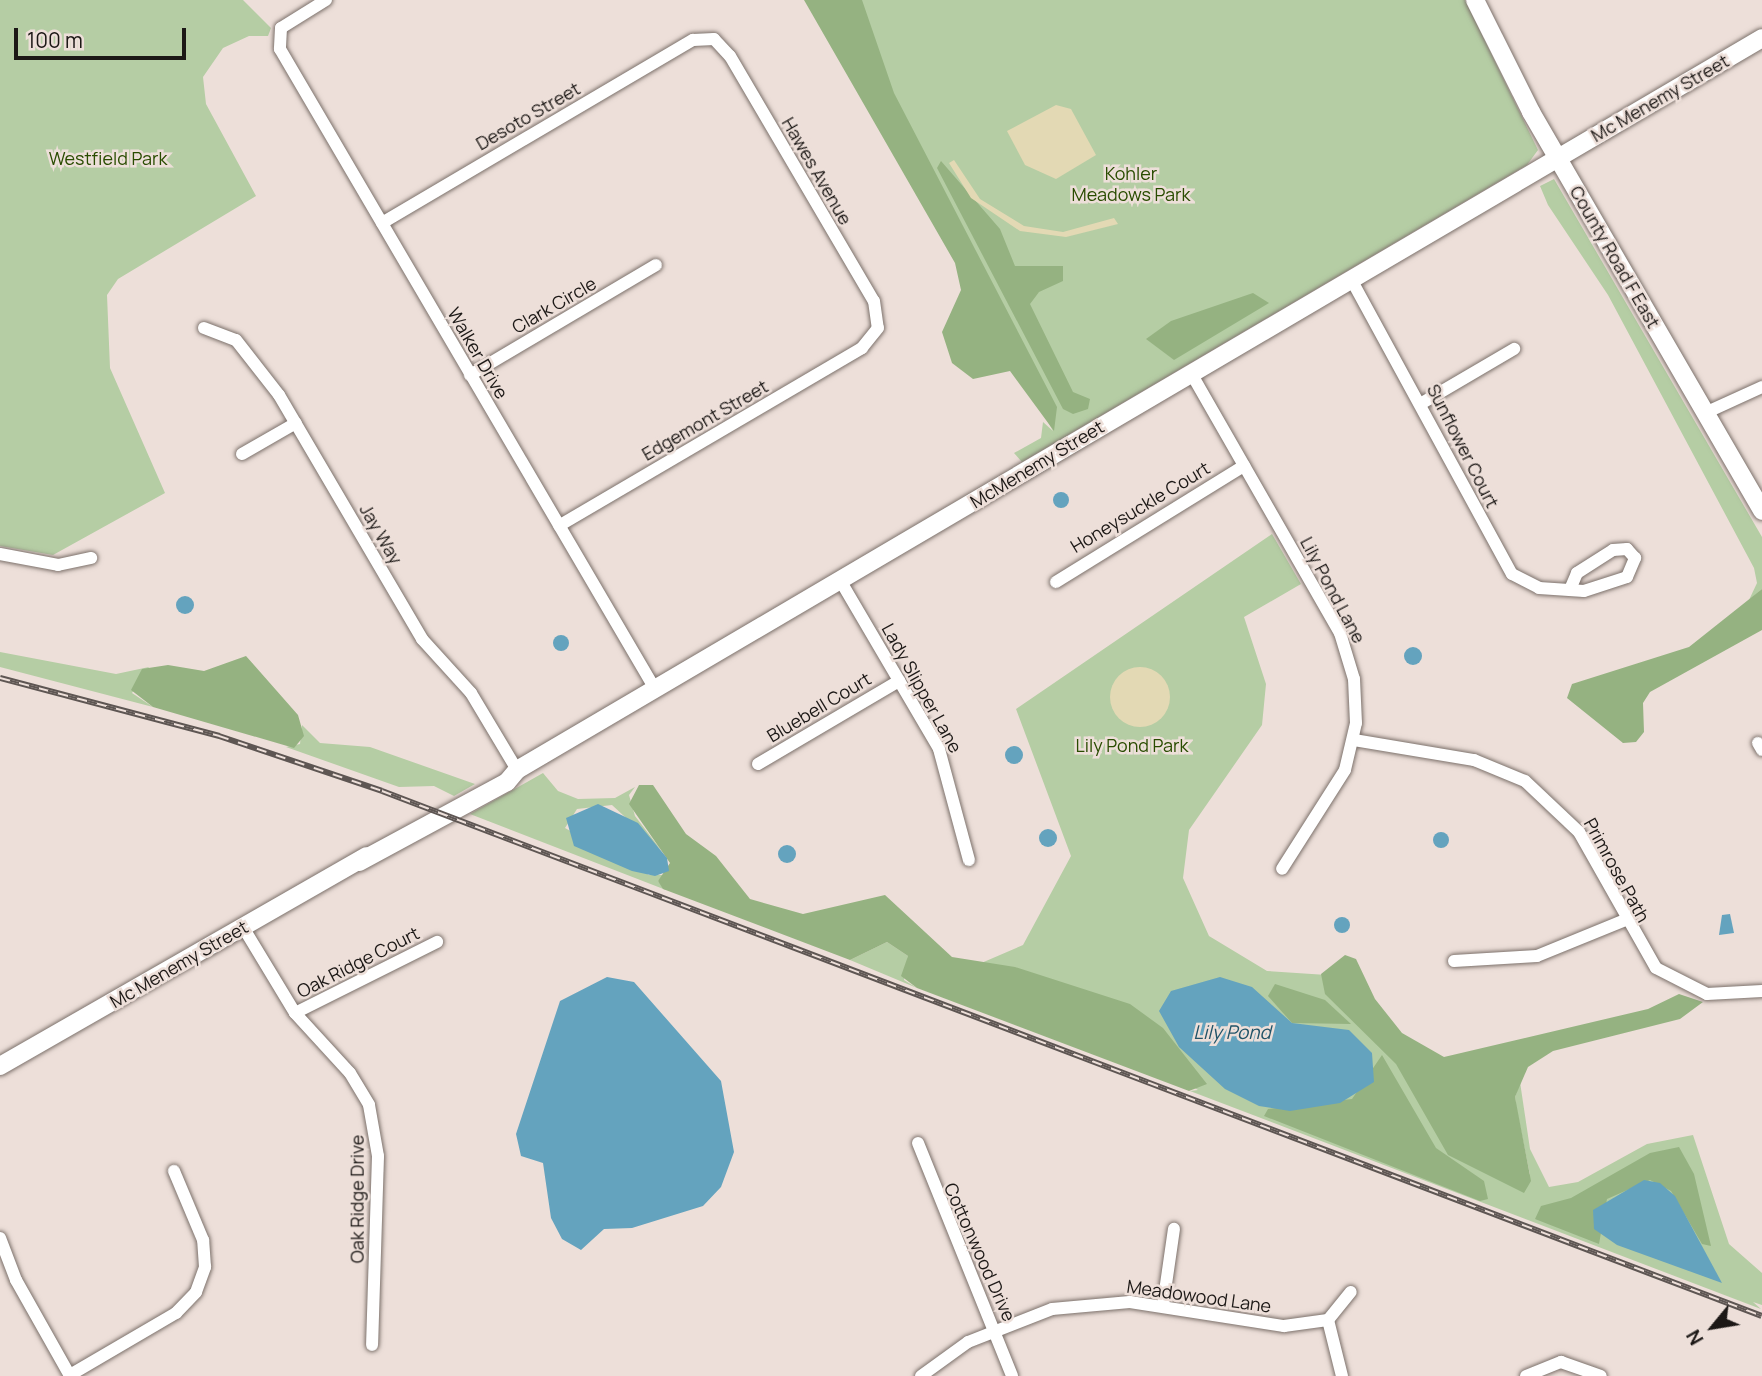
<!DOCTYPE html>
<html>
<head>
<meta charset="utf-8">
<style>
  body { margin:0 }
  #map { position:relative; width:1762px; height:1376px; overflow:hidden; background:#eddfd9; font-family:Manrope,sans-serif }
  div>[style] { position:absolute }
  .green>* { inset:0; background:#b5cda4 }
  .forest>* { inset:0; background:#95b281 }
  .sand>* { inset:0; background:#e3d9b4 }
  .round { border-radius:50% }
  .water>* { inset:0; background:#64a3be }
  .roads { filter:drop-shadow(0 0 2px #7c716b) drop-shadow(0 0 2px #7c716b) }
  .street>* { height:12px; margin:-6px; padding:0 6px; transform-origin:6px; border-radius:6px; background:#fff }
  .secondary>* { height:18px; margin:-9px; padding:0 9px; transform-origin:9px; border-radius:9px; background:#fff }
  .rail>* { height:6px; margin-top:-3px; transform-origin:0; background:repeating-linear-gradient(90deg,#eddfd9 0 10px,#5e5653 0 20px); box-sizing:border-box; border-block:2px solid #5e5653 }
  span { translate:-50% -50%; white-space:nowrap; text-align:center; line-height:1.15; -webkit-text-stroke:5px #eddfd9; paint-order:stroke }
  .street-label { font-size:18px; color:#1c1816 }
  .park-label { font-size:18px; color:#294c00 }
  .water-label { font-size:19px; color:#205368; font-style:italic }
  .north { position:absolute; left:1678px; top:1292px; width:70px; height:70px; -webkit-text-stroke:5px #eddfd9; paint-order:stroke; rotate:240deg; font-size:19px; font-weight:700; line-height:28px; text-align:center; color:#1c1816 }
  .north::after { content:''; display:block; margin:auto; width:24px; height:32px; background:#1c1816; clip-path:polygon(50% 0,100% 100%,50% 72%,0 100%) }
  .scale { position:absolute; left:14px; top:28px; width:172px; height:32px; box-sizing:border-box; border:4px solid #1c1816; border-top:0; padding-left:9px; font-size:21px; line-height:24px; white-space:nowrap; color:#1c1816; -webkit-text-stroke:5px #eddfd9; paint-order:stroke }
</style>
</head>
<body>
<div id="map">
  <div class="green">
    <i style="clip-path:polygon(0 0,243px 0,271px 28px,268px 36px,249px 36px,223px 48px,203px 77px,206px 104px,256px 196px,118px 279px,107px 295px,110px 368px,165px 493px,53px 555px,0 546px)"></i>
    <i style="clip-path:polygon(807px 0,1465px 0,1538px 150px,1527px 165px,1022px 462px,1014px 453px,1041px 438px,1043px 422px,1053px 431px)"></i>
    <i style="clip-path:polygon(1554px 179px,1762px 537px,1762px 589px,1749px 600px,1757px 583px,1754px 568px,1608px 295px,1548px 205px,1540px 186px)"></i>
    <i style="clip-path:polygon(1272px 534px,1301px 584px,1244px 617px,1266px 684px,1262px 725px,1189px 830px,1183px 878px,1209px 936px,1267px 971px,1342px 976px,1530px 1175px,1516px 1106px,1515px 1097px,1520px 1082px,1530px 1149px,1549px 1187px,1578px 1182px,1647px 1144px,1693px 1135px,1729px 1244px,1762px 1273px,1762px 1305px,1753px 1302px,1761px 1309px,1190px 1091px,1198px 1090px,979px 964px,1023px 945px,1071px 856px,1016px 709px)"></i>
    <i style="clip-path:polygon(0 652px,116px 674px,149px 667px,132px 693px,153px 707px,0 667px)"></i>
    <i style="clip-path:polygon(302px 725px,320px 743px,370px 747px,475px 784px,454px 796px,434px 786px,399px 787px,286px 747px,300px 744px)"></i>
    <i style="clip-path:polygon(543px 773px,558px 791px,578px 799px,615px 798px,635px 787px,629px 795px,635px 816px,661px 850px,612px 805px,577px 809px,565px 828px,649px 875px,664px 875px,658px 881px,666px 890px,470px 814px)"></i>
    <i style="clip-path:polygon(887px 942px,908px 956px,904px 980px,917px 988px,850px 960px)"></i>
  </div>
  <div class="forest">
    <i style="clip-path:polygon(804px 0,862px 0,894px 93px,1057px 407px,1054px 431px,1010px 371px,973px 379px,952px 363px,942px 332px,961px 290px,955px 263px)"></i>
    <i style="clip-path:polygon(941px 161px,1000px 229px,1015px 266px,1063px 266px,1063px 281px,1039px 292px,1030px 304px,1073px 392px,1090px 399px,1088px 409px,1073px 414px,1063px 409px,937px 168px)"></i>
    <i style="clip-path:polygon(1253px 293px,1269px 303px,1174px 360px,1146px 339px,1171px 321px)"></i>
    <i style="clip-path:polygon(1762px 589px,1762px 630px,1650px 692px,1643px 703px,1644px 732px,1636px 742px,1623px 743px,1567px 698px,1572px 684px,1689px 647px)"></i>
    <i style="clip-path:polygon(246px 656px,298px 715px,304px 736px,294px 748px,153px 707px,131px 690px,142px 669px,168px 665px,204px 671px)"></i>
    <i style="clip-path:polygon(639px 785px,653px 785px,686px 834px,716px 856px,750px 899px,803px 914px,885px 895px,952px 957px,1015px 967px,1130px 1004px,1163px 1028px,1207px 1084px,1189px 1091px,917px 988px,901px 976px,908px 956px,887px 942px,850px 960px,663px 889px,658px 881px,670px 863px,629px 804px)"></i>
    <i style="clip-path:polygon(1345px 955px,1356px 959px,1375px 999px,1402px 1033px,1444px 1057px,1648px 1009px,1679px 994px,1703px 1002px,1680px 1019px,1553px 1051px,1528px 1067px,1515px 1097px,1531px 1181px,1524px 1193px,1448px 1155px,1396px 1064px,1325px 994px,1321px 974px)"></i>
    <i style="clip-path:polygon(1275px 984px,1325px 1000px,1351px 1024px,1292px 1023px,1268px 996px)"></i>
    <i style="clip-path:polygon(1382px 1055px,1436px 1148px,1484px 1181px,1488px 1199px,1480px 1201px,1264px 1116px,1268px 1109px,1352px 1099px)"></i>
    <i style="clip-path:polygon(1679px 1147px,1694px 1174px,1711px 1246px,1702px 1244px,1671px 1191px,1650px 1180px,1607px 1199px,1599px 1244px,1535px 1219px,1541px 1206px,1571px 1198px,1650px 1153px)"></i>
  </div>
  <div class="sand">
    <i style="clip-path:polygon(1056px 105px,1071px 109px,1096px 155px,1056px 179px,1025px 165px,1007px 131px)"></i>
    <i style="clip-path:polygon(954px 160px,980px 199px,1024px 226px,1063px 232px,1114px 218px,1118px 224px,1066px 237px,1020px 231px,971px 198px,949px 163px)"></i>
    <i class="round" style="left:1110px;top:667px;width:60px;height:60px"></i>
  </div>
  <div class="water">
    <i class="round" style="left:1053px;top:492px;width:16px;height:16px"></i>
    <i class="round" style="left:176px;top:596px;width:18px;height:18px"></i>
    <i class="round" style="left:553px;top:635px;width:16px;height:16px"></i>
    <i class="round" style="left:1404px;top:647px;width:18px;height:18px"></i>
    <i class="round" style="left:1005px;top:746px;width:18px;height:18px"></i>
    <i style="clip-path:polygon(598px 804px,638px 823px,667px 858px,669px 871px,655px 876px,632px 871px,574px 846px,566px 818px)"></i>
    <i class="round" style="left:1039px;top:829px;width:18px;height:18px"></i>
    <i class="round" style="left:1433px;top:832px;width:16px;height:16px"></i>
    <i class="round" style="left:778px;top:845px;width:18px;height:18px"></i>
    <i style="clip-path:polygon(1730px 914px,1734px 933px,1719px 935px,1722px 915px)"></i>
    <i class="round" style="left:1334px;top:917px;width:16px;height:16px"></i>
    <i style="clip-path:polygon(607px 977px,634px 982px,721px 1081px,734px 1152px,721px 1187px,703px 1206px,632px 1228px,604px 1229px,581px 1250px,562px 1239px,551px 1218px,543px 1163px,521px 1156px,516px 1134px,560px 1001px)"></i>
    <i style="clip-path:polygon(1220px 977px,1252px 987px,1292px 1023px,1349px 1030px,1372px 1053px,1374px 1082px,1340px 1103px,1290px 1111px,1259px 1106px,1225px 1089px,1179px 1047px,1159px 1011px,1171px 991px)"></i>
    <i style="clip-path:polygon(1644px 1180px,1660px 1183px,1675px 1196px,1722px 1283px,1617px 1245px,1594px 1229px,1593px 1210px)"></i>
  </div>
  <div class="roads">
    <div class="street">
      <i style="left:326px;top:0;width:53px;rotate:148.1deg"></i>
      <i style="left:281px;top:28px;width:21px;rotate:93deg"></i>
      <i style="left:280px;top:49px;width:742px;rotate:59.63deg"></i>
      <i style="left:382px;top:223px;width:361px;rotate:-30.5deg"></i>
      <i style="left:693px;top:40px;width:21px;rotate:-3deg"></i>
      <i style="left:714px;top:39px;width:23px;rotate:47deg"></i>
      <i style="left:730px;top:56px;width:284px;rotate:59.6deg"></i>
      <i style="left:874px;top:301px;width:27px;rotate:82deg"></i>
      <i style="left:878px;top:328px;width:26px;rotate:129deg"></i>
      <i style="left:862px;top:348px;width:351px;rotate:149.6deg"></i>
      <i style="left:1351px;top:279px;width:336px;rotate:61.4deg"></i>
      <i style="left:1512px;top:574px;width:30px;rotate:27deg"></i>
      <i style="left:1539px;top:588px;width:45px;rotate:3.8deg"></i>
      <i style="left:1584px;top:591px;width:45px;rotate:-18deg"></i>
      <i style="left:1627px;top:577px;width:21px;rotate:-67deg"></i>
      <i style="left:1635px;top:558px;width:12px;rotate:-132deg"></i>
      <i style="left:1627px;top:549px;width:14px;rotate:176deg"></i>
      <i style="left:1613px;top:550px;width:43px;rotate:147.4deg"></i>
      <i style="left:1577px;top:573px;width:15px;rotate:113deg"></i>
      <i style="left:204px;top:328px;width:34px;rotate:21deg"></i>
      <i style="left:236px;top:340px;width:70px;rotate:52deg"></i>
      <i style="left:279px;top:395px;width:283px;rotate:59.6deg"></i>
      <i style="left:422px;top:639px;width:73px;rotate:47.8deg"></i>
      <i style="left:471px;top:693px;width:90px;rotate:59.1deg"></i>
      <i style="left:1191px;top:373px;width:300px;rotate:60.2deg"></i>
      <i style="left:1340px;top:633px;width:48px;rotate:73.1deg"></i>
      <i style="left:1354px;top:679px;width:44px;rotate:87.4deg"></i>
      <i style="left:1356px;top:723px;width:48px;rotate:103.2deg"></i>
      <i style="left:1345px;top:770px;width:117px;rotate:122.5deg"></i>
      <i style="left:470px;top:375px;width:216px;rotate:-30.6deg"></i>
      <i style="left:1422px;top:403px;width:107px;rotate:-30.4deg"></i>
      <i style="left:1705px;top:413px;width:63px;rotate:-24.5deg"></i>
      <i style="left:242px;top:454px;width:62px;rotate:-29.9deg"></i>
      <i style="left:0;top:554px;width:59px;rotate:10.7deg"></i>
      <i style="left:58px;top:565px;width:34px;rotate:-12deg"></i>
      <i style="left:840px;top:580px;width:196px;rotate:59.6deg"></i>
      <i style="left:939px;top:749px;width:115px;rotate:74.9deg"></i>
      <i style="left:1056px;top:582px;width:221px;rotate:-31.7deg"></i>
      <i style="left:1354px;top:740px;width:122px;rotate:9.5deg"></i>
      <i style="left:1474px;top:760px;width:55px;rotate:22.4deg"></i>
      <i style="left:1525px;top:781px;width:74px;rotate:43.4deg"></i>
      <i style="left:1579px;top:832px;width:156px;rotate:60.5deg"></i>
      <i style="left:1656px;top:968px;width:57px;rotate:27deg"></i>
      <i style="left:1707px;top:994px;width:55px;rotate:-3.1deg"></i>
      <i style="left:1758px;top:743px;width:8px;rotate:60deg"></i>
      <i style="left:758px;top:764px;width:164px;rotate:-30.5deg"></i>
      <i style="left:243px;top:927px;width:100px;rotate:58.8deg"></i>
      <i style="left:295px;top:1013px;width:81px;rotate:47.5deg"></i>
      <i style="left:350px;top:1073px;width:37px;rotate:59deg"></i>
      <i style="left:369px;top:1105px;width:52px;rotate:80deg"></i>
      <i style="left:378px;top:1156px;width:189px;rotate:91.8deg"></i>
      <i style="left:1454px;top:961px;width:83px;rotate:-3.4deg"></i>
      <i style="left:1537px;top:956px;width:95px;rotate:-22.2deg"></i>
      <i style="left:295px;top:1013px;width:159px;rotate:-26.6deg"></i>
      <i style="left:918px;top:1143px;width:251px;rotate:68deg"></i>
      <i style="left:0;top:1238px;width:45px;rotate:69.1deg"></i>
      <i style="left:16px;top:1280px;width:110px;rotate:60.6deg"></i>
      <i style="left:1163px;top:1305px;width:77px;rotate:-81.8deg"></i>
      <i style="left:1328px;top:1320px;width:58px;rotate:76deg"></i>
      <i style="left:70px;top:1375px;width:123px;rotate:-30.3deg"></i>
      <i style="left:176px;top:1313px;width:29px;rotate:-46deg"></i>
      <i style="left:196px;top:1292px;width:27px;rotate:-70deg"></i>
      <i style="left:205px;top:1267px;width:27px;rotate:-94deg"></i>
      <i style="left:203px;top:1240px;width:75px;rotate:-112.8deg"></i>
      <i style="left:921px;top:1376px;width:58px;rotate:-35.9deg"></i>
      <i style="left:968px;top:1342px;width:90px;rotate:-21.4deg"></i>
      <i style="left:1052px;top:1309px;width:78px;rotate:-5.1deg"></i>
      <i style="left:1130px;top:1302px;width:156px;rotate:8.9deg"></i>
      <i style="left:1284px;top:1326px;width:44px;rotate:-7.8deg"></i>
      <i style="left:1328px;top:1320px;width:36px;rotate:-51deg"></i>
      <i style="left:1526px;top:1376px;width:38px;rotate:-22deg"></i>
      <i style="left:1561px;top:1362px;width:42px;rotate:19.3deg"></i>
    </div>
    <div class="secondary">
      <i style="left:1475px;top:0;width:125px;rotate:63.4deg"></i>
      <i style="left:1531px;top:112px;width:461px;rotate:59.9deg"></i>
      <i style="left:359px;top:862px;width:168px;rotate:-28.4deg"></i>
      <i style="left:507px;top:782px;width:16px;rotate:-50deg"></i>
      <i style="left:517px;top:770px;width:1444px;rotate:-30.45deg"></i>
      <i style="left:0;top:1066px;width:422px;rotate:-29.8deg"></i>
    </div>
  </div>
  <div class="rail">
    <i style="left:0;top:678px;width:227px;rotate:14.8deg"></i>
    <i style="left:219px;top:736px;width:172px;rotate:18.6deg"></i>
    <i style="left:382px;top:791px;width:1476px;rotate:20.83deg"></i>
  </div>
  <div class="street-label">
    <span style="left:1660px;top:98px;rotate:-30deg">Mc Menemy Street</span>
    <span style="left:528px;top:116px;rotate:-30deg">Desoto Street</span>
    <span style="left:817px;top:171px;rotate:60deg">Hawes Avenue</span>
    <span style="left:1615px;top:257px;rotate:60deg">County Road F East</span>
    <span style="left:554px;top:305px;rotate:-30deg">Clark Circle</span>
    <span style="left:478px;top:353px;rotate:60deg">Walker Drive</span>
    <span style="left:705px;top:420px;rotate:-30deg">Edgemont Street</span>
    <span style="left:1463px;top:446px;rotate:63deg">Sunflower Court</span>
    <span style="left:1037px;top:464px;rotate:-31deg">McMenemy Street</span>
    <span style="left:1140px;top:507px;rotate:-31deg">Honeysuckle Court</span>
    <span style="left:381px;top:534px;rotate:60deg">Jay Way</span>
    <span style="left:1333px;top:590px;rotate:62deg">Lily Pond Lane</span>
    <span style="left:922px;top:688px;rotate:61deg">Lady Slipper Lane</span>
    <span style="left:819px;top:707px;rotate:-31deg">Bluebell Court</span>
    <span style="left:1617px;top:870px;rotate:61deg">Primrose Path</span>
    <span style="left:358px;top:962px;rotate:-27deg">Oak Ridge Court</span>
    <span style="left:179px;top:964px;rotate:-30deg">Mc Menemy Street</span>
    <span style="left:357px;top:1199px;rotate:-90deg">Oak Ridge Drive</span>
    <span style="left:980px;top:1252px;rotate:66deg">Cottonwood Drive</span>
    <span style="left:1199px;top:1296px;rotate:8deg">Meadowood Lane</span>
  </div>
  <div class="park-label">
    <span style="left:108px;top:158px">Westfield Park</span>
    <span style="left:1131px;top:184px">Kohler<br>Meadows Park</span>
    <span style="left:1132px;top:745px">Lily Pond Park</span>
  </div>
  <div class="water-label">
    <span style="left:1232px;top:1033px">Lily Pond</span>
  </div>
  <div class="north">N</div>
  <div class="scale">100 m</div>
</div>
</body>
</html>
